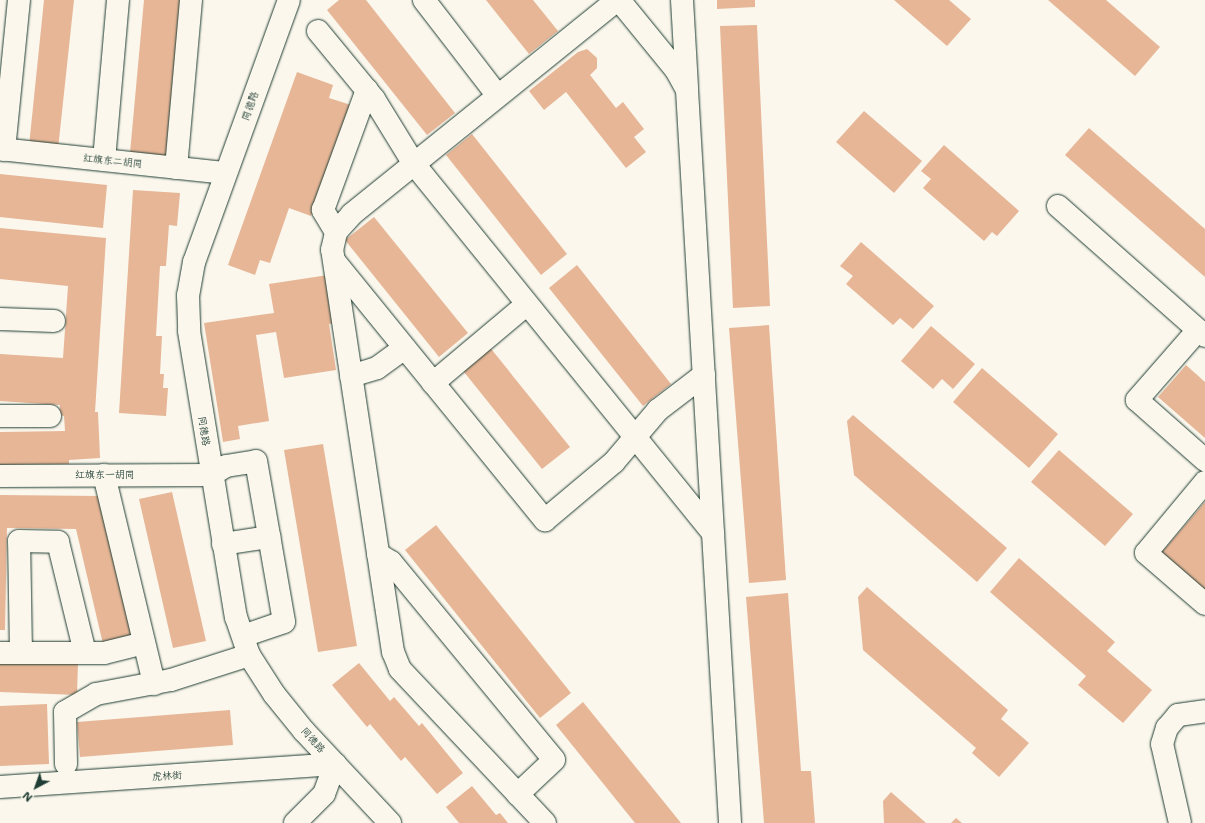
<!DOCTYPE html>
<html>
<head>
<meta charset="utf-8">
<style>
  body { margin:0 }
  #map { position:relative; width:1205px; height:823px; overflow:hidden; background:#fbf7ec; font-family:"Shantell Sans","LXGW WenKai TC",sans-serif }
  div>[style] { position:absolute }
  .building>* { inset:0; background:#e6b697 }
  .roads { filter:drop-shadow(0 0 1px #1f3d34) drop-shadow(0 0 1px #1f3d34) }
  .minor>* { height:22px; margin:-11px; padding:0 11px; transform-origin:11px; border-radius:11px; background:#fbf7ec }
  span { translate:-50% -50%; white-space:nowrap; text-align:center; line-height:1.15; -webkit-text-stroke:3px #fbf7ec; paint-order:stroke }
  .street-label { font-size:10px; color:#1f3d34 }
  .north { position:absolute; left:16px; top:767px; width:40px; height:40px; -webkit-text-stroke:3px #fbf7ec; paint-order:stroke; rotate:221deg; font-size:11px; font-weight:700; line-height:16px; text-align:center; color:#1f3d34 }
  .north::after { content:''; display:block; margin:auto; width:14px; height:18px; background:#1f3d34; clip-path:polygon(50% 0,100% 100%,50% 72%,0 100%) }
</style>
</head>
<body>
<div id="map">
  <div class="building">
    <i style="clip-path:polygon(44px 0,74px 0,58px 149px,29px 146px)"></i>
    <i style="clip-path:polygon(144px 0,180px 0,166px 157px,130px 153px)"></i>
    <i style="clip-path:polygon(339px 0,366px 0,455px 113px,427px 135px,327px 10px)"></i>
    <i style="clip-path:polygon(486px 0,533px 0,558px 31px,529px 54px)"></i>
    <i style="clip-path:polygon(717px 0,755px 0,755px 7px,717px 9px)"></i>
    <i style="clip-path:polygon(894px 0,949px 0,971px 19px,947px 46px)"></i>
    <i style="clip-path:polygon(1048px 0,1106px 0,1160px 47px,1135px 76px)"></i>
    <i style="clip-path:polygon(757px 25px,770px 306px,733px 308px,720px 26px)"></i>
    <i style="clip-path:polygon(587px 49px,597px 58px,597px 68px,590px 75px,616px 108px,623px 102px,644px 129px,634px 137px,646px 152px,626px 168px,566px 92px,544px 110px,529px 91px,578px 52px)"></i>
    <i style="clip-path:polygon(297px 72px,333px 85px,329px 98px,351px 105px,311px 216px,289px 208px,270px 263px,260px 260px,255px 275px,228px 265px)"></i>
    <i style="clip-path:polygon(864px 111px,922px 161px,894px 193px,836px 142px)"></i>
    <i style="clip-path:polygon(1089px 128px,1205px 229px,1205px 277px,1065px 155px)"></i>
    <i style="clip-path:polygon(472px 134px,567px 254px,541px 275px,446px 155px)"></i>
    <i style="clip-path:polygon(944px 145px,1019px 211px,997px 236px,992px 232px,984px 241px,923px 188px,931px 179px,921px 171px)"></i>
    <i style="clip-path:polygon(0 174px,107px 185px,103px 228px,0 217px)"></i>
    <i style="clip-path:polygon(133px 190px,180px 193px,177px 226px,169px 225px,166px 266px,160px 266px,156px 336px,162px 336px,160px 374px,164px 374px,163px 388px,168px 388px,166px 416px,119px 413px)"></i>
    <i style="clip-path:polygon(374px 217px,468px 333px,439px 357px,345px 240px)"></i>
    <i style="clip-path:polygon(0 228px,106px 238px,95px 412px,98px 412px,100px 458px,69px 460px,69px 464px,0 465px,0 432px,65px 431px,64px 416px,59px 415px,60px 405px,0 401px,0 354px,63px 358px,68px 286px,0 279px)"></i>
    <i style="clip-path:polygon(861px 242px,934px 306px,913px 329px,900px 318px,893px 325px,846px 284px,853px 276px,840px 266px)"></i>
    <i style="clip-path:polygon(577px 265px,671px 384px,643px 406px,549px 288px)"></i>
    <i style="clip-path:polygon(328px 275px,336px 323px,329px 324px,336px 370px,284px 378px,276px 332px,256px 335px,269px 421px,238px 426px,240px 439px,223px 442px,204px 323px,274px 313px,269px 284px)"></i>
    <i style="clip-path:polygon(769px 325px,786px 580px,749px 583px,729px 328px)"></i>
    <i style="clip-path:polygon(931px 326px,975px 364px,953px 389px,942px 379px,933px 389px,901px 361px)"></i>
    <i style="clip-path:polygon(488px 345px,570px 447px,542px 469px,460px 367px)"></i>
    <i style="clip-path:polygon(1186px 365px,1205px 382px,1205px 438px,1158px 397px)"></i>
    <i style="clip-path:polygon(982px 368px,1058px 434px,1029px 468px,953px 402px)"></i>
    <i style="clip-path:polygon(853px 415px,1007px 548px,977px 582px,854px 475px,847px 421px)"></i>
    <i style="clip-path:polygon(323px 444px,357px 646px,318px 652px,284px 450px)"></i>
    <i style="clip-path:polygon(1059px 450px,1133px 514px,1105px 546px,1031px 482px)"></i>
    <i style="clip-path:polygon(172px 492px,206px 641px,173px 648px,139px 499px)"></i>
    <i style="clip-path:polygon(0 495px,101px 496px,134px 636px,103px 644px,76px 529px,7px 528px,5px 630px,0 630px)"></i>
    <i style="clip-path:polygon(1205px 502px,1205px 592px,1161px 553px)"></i>
    <i style="clip-path:polygon(436px 525px,571px 693px,540px 718px,405px 550px)"></i>
    <i style="clip-path:polygon(1019px 558px,1115px 642px,1107px 651px,1152px 690px,1123px 723px,1078px 685px,1086px 676px,990px 592px)"></i>
    <i style="clip-path:polygon(867px 587px,1008px 710px,1001px 719px,1029px 743px,999px 777px,972px 753px,976px 748px,863px 650px,858px 597px)"></i>
    <i style="clip-path:polygon(788px 593px,801px 771px,811px 771px,815px 823px,764px 823px,746px 597px)"></i>
    <i style="clip-path:polygon(0 659px,78px 662px,77px 695px,0 692px)"></i>
    <i style="clip-path:polygon(359px 663px,390px 701px,394px 697px,419px 726px,422px 723px,463px 773px,437px 794px,405px 757px,401px 761px,370px 724px,367px 727px,332px 685px)"></i>
    <i style="clip-path:polygon(583px 702px,681px 823px,635px 823px,556px 725px)"></i>
    <i style="clip-path:polygon(47px 704px,49px 764px,0 766px,0 706px)"></i>
    <i style="clip-path:polygon(230px 710px,233px 745px,80px 757px,77px 722px)"></i>
    <i style="clip-path:polygon(472px 786px,496px 815px,500px 813px,508px 823px,459px 823px,446px 807px)"></i>
    <i style="clip-path:polygon(891px 792px,917px 815px,926px 823px,884px 823px,883px 801px)"></i>
    <i style="clip-path:polygon(956px 818px,962px 823px,951px 823px)"></i>
  </div>
  <div class="roads">
    <div class="minor">
      <i style="left:289px;top:0;width:279px;rotate:109.9deg"></i>
      <i style="left:194px;top:262px;width:34px;rotate:100deg"></i>
      <i style="left:188px;top:295px;width:36px;rotate:88deg"></i>
      <i style="left:189px;top:331px;width:290px;rotate:80.7deg"></i>
      <i style="left:236px;top:617px;width:40px;rotate:71.1deg"></i>
      <i style="left:249px;top:655px;width:46px;rotate:57.3deg"></i>
      <i style="left:274px;top:694px;width:48px;rotate:51deg"></i>
      <i style="left:304px;top:731px;width:126px;rotate:46.9deg"></i>
      <i style="left:424px;top:0;width:121px;rotate:52.4deg"></i>
      <i style="left:619px;top:0;width:90px;rotate:50.8deg"></i>
      <i style="left:676px;top:70px;width:23px;rotate:61deg"></i>
      <i style="left:687px;top:90px;width:734px;rotate:86.64deg"></i>
      <i style="left:682px;top:0;width:86px;rotate:86.7deg"></i>
      <i style="left:318px;top:31px;width:88px;rotate:50.5deg"></i>
      <i style="left:374px;top:99px;width:76px;rotate:58.4deg"></i>
      <i style="left:414px;top:164px;width:475px;rotate:51deg"></i>
      <i style="left:0;top:149px;width:226px;rotate:6.1deg"></i>
      <i style="left:4px;top:150px;width:151px;rotate:-84.3deg"></i>
      <i style="left:104px;top:160px;width:161px;rotate:-85deg"></i>
      <i style="left:176px;top:168px;width:169px;rotate:-84.9deg"></i>
      <i style="left:1058px;top:206px;width:196px;rotate:41.5deg"></i>
      <i style="left:336px;top:232px;width:26px;rotate:-121deg"></i>
      <i style="left:323px;top:210px;width:128px;rotate:-69.9deg"></i>
      <i style="left:335px;top:262px;width:333px;rotate:50.9deg"></i>
      <i style="left:545px;top:520px;width:90px;rotate:-40deg"></i>
      <i style="left:614px;top:462px;width:68px;rotate:-49.8deg"></i>
      <i style="left:658px;top:410px;width:58px;rotate:-37.3deg"></i>
      <i style="left:0;top:319px;width:54px;rotate:2.1deg"></i>
      <i style="left:1198px;top:330px;width:93px;rotate:131.1deg"></i>
      <i style="left:1137px;top:400px;width:91px;rotate:41.4deg"></i>
      <i style="left:351px;top:376px;width:27px;rotate:-17deg"></i>
      <i style="left:377px;top:368px;width:34px;rotate:-36deg"></i>
      <i style="left:433px;top:383px;width:121px;rotate:-40deg"></i>
      <i style="left:0;top:416px;width:50px"></i>
      <i style="left:104px;top:475px;width:215px;rotate:76.5deg"></i>
      <i style="left:0;top:476px;width:211px;rotate:-0.3deg"></i>
      <i style="left:211px;top:475px;width:17px;rotate:-31deg"></i>
      <i style="left:226px;top:466px;width:30px;rotate:-9deg"></i>
      <i style="left:256px;top:461px;width:163px;rotate:80.1deg"></i>
      <i style="left:284px;top:622px;width:43px;rotate:161.1deg"></i>
      <i style="left:1205px;top:482px;width:92px;rotate:129.7deg"></i>
      <i style="left:1146px;top:553px;width:78px;rotate:40.8deg"></i>
      <i style="left:223px;top:544px;width:47px;rotate:-8.7deg"></i>
      <i style="left:378px;top:554px;width:15px;rotate:32deg"></i>
      <i style="left:391px;top:562px;width:256px;rotate:50.5deg"></i>
      <i style="left:554px;top:760px;width:50px;rotate:136.6deg"></i>
      <i style="left:0;top:653px;width:104px"></i>
      <i style="left:104px;top:653px;width:41px;rotate:-14deg"></i>
      <i style="left:21px;top:653px;width:112px;rotate:-91deg"></i>
      <i style="left:19px;top:541px;width:39px;rotate:1deg"></i>
      <i style="left:58px;top:542px;width:114px;rotate:76.3deg"></i>
      <i style="left:66px;top:764px;width:52px;rotate:-91.1deg"></i>
      <i style="left:65px;top:712px;width:36px;rotate:-30deg"></i>
      <i style="left:96px;top:694px;width:76px;rotate:-10.6deg"></i>
      <i style="left:171px;top:680px;width:82px;rotate:-17.8deg"></i>
      <i style="left:0;top:787px;width:336px;rotate:-3.9deg"></i>
      <i style="left:335px;top:764px;width:32px;rotate:110deg"></i>
      <i style="left:324px;top:794px;width:41px;rotate:135deg"></i>
      <i style="left:545px;top:823px;width:212px;rotate:-133.3deg"></i>
      <i style="left:400px;top:669px;width:18px;rotate:-112deg"></i>
      <i style="left:393px;top:652px;width:407px;rotate:-98.6deg"></i>
      <i style="left:332px;top:250px;width:18px;rotate:-77deg"></i>
      <i style="left:336px;top:232px;width:24px;rotate:-48deg"></i>
      <i style="left:352px;top:214px;width:341px;rotate:-38.9deg"></i>
      <i style="left:1180px;top:823px;width:81px;rotate:-102.8deg"></i>
      <i style="left:1162px;top:744px;width:17px;rotate:-73deg"></i>
      <i style="left:1167px;top:728px;width:17px;rotate:-50deg"></i>
      <i style="left:1178px;top:715px;width:27px;rotate:-8deg"></i>
    </div>
  </div>
  <div class="street-label">
    <span style="left:250px;top:106px;rotate:-70deg">同德路</span>
    <span style="left:113px;top:161px;rotate:6deg">红旗东二胡同</span>
    <span style="left:204px;top:431px;rotate:81deg">同德路</span>
    <span style="left:105px;top:475px">红旗东一胡同</span>
    <span style="left:313px;top:740px;rotate:48deg">同德路</span>
    <span style="left:167px;top:776px;rotate:-4deg">虎林街</span>
  </div>
  <div class="north">N</div>
</div>
</body>
</html>
